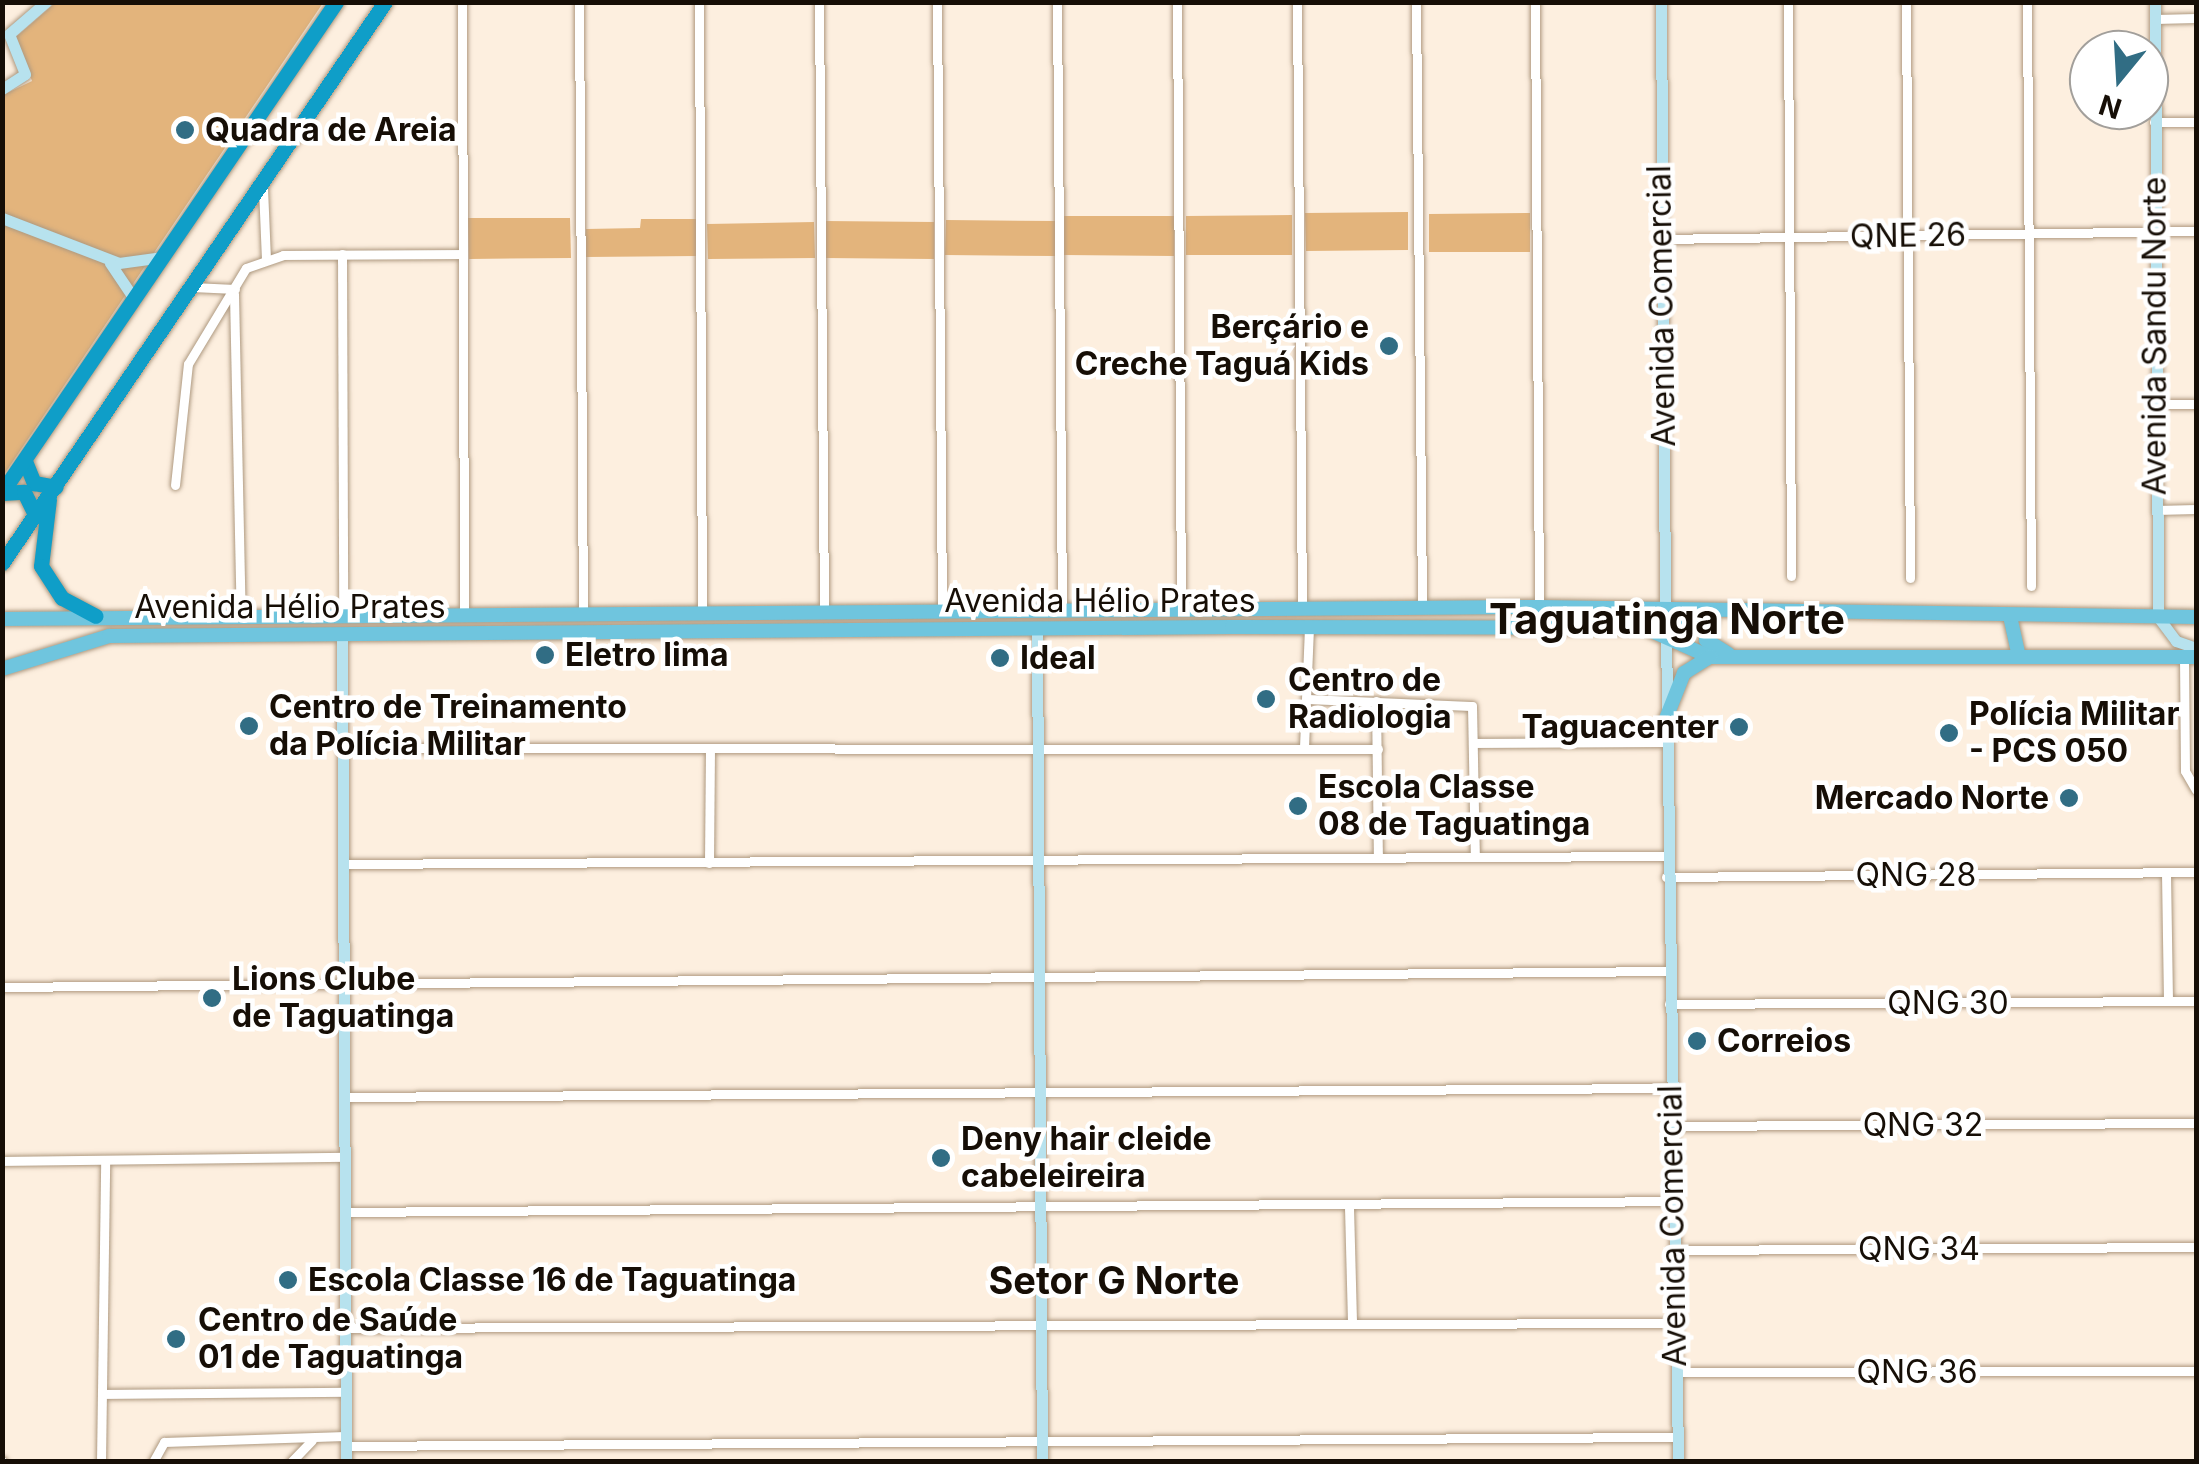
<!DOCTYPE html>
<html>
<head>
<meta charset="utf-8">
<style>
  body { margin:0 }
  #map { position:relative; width:2199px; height:1464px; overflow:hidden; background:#fdefdf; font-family:Inter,sans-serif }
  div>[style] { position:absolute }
  .green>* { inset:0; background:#e3b47c }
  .roads { filter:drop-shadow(0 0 2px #ae9980) drop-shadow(0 0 2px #ae9980) }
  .street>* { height:9px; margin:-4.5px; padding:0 4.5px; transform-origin:4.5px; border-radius:4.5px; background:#fff }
  .secondary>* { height:11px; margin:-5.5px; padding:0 5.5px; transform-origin:5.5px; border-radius:5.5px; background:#b7e2ee }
  .primary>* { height:14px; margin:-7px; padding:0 7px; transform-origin:7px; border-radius:7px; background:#6fc5de }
  .highway>* { height:15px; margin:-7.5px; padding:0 7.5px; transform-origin:7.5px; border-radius:7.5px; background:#0f9ec8 }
  .dots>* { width:28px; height:28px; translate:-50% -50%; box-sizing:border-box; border:5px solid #fff; border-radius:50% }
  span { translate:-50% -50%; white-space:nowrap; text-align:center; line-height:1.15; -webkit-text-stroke:9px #fff; paint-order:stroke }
  .poi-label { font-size:32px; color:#160e06; font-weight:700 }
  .left { translate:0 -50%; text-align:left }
  .right { translate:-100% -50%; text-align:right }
  .street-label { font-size:32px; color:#160e06 }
  .quarter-label { font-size:38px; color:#160e06; font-weight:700 }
  .district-label { font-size:42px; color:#160e06; font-weight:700 }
  .frame { position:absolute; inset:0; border:5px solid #160e06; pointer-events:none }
  .north { position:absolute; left:2069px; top:30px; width:100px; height:100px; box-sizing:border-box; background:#fff; border:2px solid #a29f9b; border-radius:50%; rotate:198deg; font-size:28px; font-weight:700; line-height:40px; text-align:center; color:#160e06 }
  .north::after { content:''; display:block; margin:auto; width:35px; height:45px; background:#316d84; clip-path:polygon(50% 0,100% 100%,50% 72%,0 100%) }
</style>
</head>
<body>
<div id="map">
  <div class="green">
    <i style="clip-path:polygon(55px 3px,323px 3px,3px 476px,3px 95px,32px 81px,16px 37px)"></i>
    <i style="clip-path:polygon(1408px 212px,1408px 250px,1306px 251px,1305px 213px)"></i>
    <i style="clip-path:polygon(1530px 213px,1530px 252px,1429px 252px,1429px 214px)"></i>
    <i style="clip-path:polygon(1292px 215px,1292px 255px,1186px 255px,1186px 216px)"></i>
    <i style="clip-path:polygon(1064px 216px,1174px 216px,1174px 256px,1064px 255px)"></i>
    <i style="clip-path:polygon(468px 218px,570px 218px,571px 258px,469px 259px)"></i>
    <i style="clip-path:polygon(641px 219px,697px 219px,697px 256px,586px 257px,586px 229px,640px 228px)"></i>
    <i style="clip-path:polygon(946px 220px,1056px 221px,1056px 256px,945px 255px)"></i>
    <i style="clip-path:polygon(824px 221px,934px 222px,934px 259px,824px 258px)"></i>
    <i style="clip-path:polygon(814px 222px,815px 258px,708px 259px,707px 224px)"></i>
  </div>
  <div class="roads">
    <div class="street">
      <i style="left:462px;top:2px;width:613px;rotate:89.81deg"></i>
      <i style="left:579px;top:2px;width:612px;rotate:89.63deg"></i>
      <i style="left:699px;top:2px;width:612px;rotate:89.72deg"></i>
      <i style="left:819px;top:2px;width:610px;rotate:89.53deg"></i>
      <i style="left:937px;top:2px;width:610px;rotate:89.53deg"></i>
      <i style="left:1057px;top:2px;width:609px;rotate:89.53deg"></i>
      <i style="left:1177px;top:2px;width:608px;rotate:89.62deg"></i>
      <i style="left:1297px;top:2px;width:607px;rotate:89.53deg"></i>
      <i style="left:1416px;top:2px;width:605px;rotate:89.43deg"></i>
      <i style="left:1535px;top:2px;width:605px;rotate:89.62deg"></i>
      <i style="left:1788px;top:2px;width:574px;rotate:89.7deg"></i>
      <i style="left:1906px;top:2px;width:576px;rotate:89.6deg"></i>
      <i style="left:2027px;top:2px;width:584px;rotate:89.61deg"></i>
      <i style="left:2155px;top:19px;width:41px;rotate:-1.4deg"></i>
      <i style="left:2154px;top:122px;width:42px"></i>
      <i style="left:263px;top:188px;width:71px;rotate:87.6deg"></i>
      <i style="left:1660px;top:239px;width:536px;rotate:-0.86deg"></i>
      <i style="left:342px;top:254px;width:361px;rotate:89.8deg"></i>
      <i style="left:192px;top:287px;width:43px;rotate:2.7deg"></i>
      <i style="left:234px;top:294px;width:322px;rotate:88.8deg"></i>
      <i style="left:2155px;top:404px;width:41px"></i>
      <i style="left:175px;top:485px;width:122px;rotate:-83.9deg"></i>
      <i style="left:188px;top:364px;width:112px;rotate:-58.9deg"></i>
      <i style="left:246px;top:268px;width:39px;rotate:-19deg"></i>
      <i style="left:283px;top:255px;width:180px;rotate:-0.3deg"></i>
      <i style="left:2156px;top:510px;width:40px;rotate:-1.4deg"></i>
      <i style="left:2184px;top:657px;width:114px;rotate:89.5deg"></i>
      <i style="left:2185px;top:771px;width:22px;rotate:60deg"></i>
      <i style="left:1306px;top:699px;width:166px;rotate:2.4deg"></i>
      <i style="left:1472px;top:706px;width:151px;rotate:88.9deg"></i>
      <i style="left:1376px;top:701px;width:156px;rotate:89.3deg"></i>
      <i style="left:1474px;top:743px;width:190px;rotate:-0.3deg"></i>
      <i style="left:1304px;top:747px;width:119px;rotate:-87.6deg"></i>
      <i style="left:343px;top:748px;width:1035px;rotate:0.06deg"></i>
      <i style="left:709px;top:863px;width:115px;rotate:-89.5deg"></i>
      <i style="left:343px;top:864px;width:1323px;rotate:-0.35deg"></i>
      <i style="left:2166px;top:873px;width:128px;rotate:89.1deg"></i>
      <i style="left:1666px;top:877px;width:530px;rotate:-0.54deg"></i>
      <i style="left:2px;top:987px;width:1666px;rotate:-0.55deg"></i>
      <i style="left:1669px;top:1004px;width:527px;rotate:-0.33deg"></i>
      <i style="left:344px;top:1097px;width:1326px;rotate:-0.39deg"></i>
      <i style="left:1671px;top:1126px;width:525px;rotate:-0.33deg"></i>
      <i style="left:2px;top:1161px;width:342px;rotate:-0.7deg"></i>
      <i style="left:1349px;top:1207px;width:116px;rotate:88.5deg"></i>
      <i style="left:345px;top:1212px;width:1328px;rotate:-0.47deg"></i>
      <i style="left:1673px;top:1250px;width:523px;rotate:-0.33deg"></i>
      <i style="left:345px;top:1328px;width:1330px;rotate:-0.22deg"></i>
      <i style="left:1676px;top:1372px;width:520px;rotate:-0.11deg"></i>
      <i style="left:102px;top:1394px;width:243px;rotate:-0.5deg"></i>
      <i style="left:345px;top:1446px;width:1332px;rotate:-0.39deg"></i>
      <i style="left:2px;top:1461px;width:1px;rotate:45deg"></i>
      <i style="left:101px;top:1462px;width:302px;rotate:-89.2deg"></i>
      <i style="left:153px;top:1462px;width:23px;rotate:-61deg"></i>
      <i style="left:164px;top:1442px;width:181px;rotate:-1.9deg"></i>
      <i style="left:291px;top:1462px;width:30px;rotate:-46deg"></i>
    </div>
    <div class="secondary">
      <i style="left:1661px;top:2px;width:608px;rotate:89.62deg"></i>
      <i style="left:2155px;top:2px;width:615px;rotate:89.72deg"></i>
      <i style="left:2158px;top:617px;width:30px;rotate:53deg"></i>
      <i style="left:2176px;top:641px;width:21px;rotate:19deg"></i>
      <i style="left:2px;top:89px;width:27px;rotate:-33deg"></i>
      <i style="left:25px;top:74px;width:43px;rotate:-111.8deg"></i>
      <i style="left:9px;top:34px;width:49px;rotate:-40.9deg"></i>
      <i style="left:2px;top:218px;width:125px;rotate:21deg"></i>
      <i style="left:119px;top:263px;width:44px;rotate:-7.8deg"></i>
      <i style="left:110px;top:263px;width:45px;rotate:56deg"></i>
      <i style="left:1037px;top:629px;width:833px;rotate:89.66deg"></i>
      <i style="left:1666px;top:631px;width:831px;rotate:89.17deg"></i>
      <i style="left:342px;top:634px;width:828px;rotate:89.72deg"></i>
    </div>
    <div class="primary">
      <i style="left:2010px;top:616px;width:42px;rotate:77.6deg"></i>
      <i style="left:2px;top:619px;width:1537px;rotate:-0.45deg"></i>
      <i style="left:1539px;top:607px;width:657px;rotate:0.87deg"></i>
      <i style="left:1712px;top:620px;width:21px;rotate:107deg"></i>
      <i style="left:1706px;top:640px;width:26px;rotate:32deg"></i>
      <i style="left:1666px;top:631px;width:41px;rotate:-14deg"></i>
      <i style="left:2px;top:669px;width:112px;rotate:-17.1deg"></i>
      <i style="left:109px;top:636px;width:1123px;rotate:-0.46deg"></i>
      <i style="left:1232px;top:627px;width:413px;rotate:0.1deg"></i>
      <i style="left:1645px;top:628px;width:71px;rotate:24deg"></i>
      <i style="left:1710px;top:657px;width:486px"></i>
      <i style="left:1663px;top:726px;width:57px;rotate:-68.4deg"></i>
      <i style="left:1684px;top:673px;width:31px;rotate:-32deg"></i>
    </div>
    <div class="highway">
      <i style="left:25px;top:461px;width:24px;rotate:68deg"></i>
      <i style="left:34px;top:483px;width:22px;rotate:10deg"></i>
      <i style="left:2px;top:492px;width:593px;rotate:-55.72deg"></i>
      <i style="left:2px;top:493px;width:22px;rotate:-3deg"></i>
      <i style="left:24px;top:492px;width:25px;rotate:64deg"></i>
      <i style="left:49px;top:499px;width:67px;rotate:96.8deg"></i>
      <i style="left:41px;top:566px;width:38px;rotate:57deg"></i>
      <i style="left:62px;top:598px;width:38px;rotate:28deg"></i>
      <i style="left:2px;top:563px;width:679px;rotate:-55.68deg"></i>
    </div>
  </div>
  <div class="dots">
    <i style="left:185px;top:130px;background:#316d84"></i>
    <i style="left:1389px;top:346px;background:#316d84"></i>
    <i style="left:545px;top:655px;background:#316d84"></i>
    <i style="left:1000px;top:658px;background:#316d84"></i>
    <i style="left:1266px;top:699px;background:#316d84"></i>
    <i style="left:249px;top:726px;background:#316d84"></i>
    <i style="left:1739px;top:727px;background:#316d84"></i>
    <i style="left:1949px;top:733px;background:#316d84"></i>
    <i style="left:2069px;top:798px;background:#316d84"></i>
    <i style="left:1298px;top:806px;background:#316d84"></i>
    <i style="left:212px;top:998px;background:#316d84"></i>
    <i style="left:1697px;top:1041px;background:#316d84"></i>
    <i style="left:941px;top:1158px;background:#316d84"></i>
    <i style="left:288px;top:1280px;background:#316d84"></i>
    <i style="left:176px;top:1339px;background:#316d84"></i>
  </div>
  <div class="poi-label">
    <span class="left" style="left:205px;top:130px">Quadra de Areia</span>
    <span class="right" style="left:1369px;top:346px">Berçário e<br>Creche Taguá Kids</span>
    <span class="left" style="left:565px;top:655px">Eletro lima</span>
    <span class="left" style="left:1020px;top:658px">Ideal</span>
    <span class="left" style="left:1288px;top:699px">Centro de<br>Radiologia</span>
    <span class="left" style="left:269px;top:726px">Centro de Treinamento<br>da Polícia Militar</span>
    <span class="left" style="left:1969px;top:733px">Polícia Militar<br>- PCS 050</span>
    <span class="right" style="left:1719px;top:727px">Taguacenter</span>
    <span class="left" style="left:1318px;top:806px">Escola Classe<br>08 de Taguatinga</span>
    <span class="right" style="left:2049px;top:798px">Mercado Norte</span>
    <span class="left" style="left:232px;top:998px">Lions Clube<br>de Taguatinga</span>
    <span class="left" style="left:1717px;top:1041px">Correios</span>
    <span class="left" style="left:961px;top:1158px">Deny hair cleide<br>cabeleireira</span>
    <span class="left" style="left:308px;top:1280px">Escola Classe 16 de Taguatinga</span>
    <span class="left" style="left:198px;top:1339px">Centro de Saúde<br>01 de Taguatinga</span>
  </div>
  <div class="street-label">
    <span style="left:1908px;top:236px;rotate:-1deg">QNE 26</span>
    <span style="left:1662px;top:306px;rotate:-91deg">Avenida Comercial</span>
    <span style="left:2155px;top:336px;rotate:-90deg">Avenida Sandu Norte</span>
    <span style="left:1100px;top:601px">Avenida Hélio Prates</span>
    <span style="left:290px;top:607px">Avenida Hélio Prates</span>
    <span style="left:1916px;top:875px">QNG 28</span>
    <span style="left:1948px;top:1003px">QNG 30</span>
    <span style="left:1923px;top:1125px">QNG 32</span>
    <span style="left:1673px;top:1226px;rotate:-91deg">Avenida Comercial</span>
    <span style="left:1919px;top:1249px">QNG 34</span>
    <span style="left:1917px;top:1372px">QNG 36</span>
  </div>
  <div class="quarter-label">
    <span style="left:1114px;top:1281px">Setor G Norte</span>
  </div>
  <div class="district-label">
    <span style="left:1667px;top:619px">Taguatinga Norte</span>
  </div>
  <div class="frame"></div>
  <div class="north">N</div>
</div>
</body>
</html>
